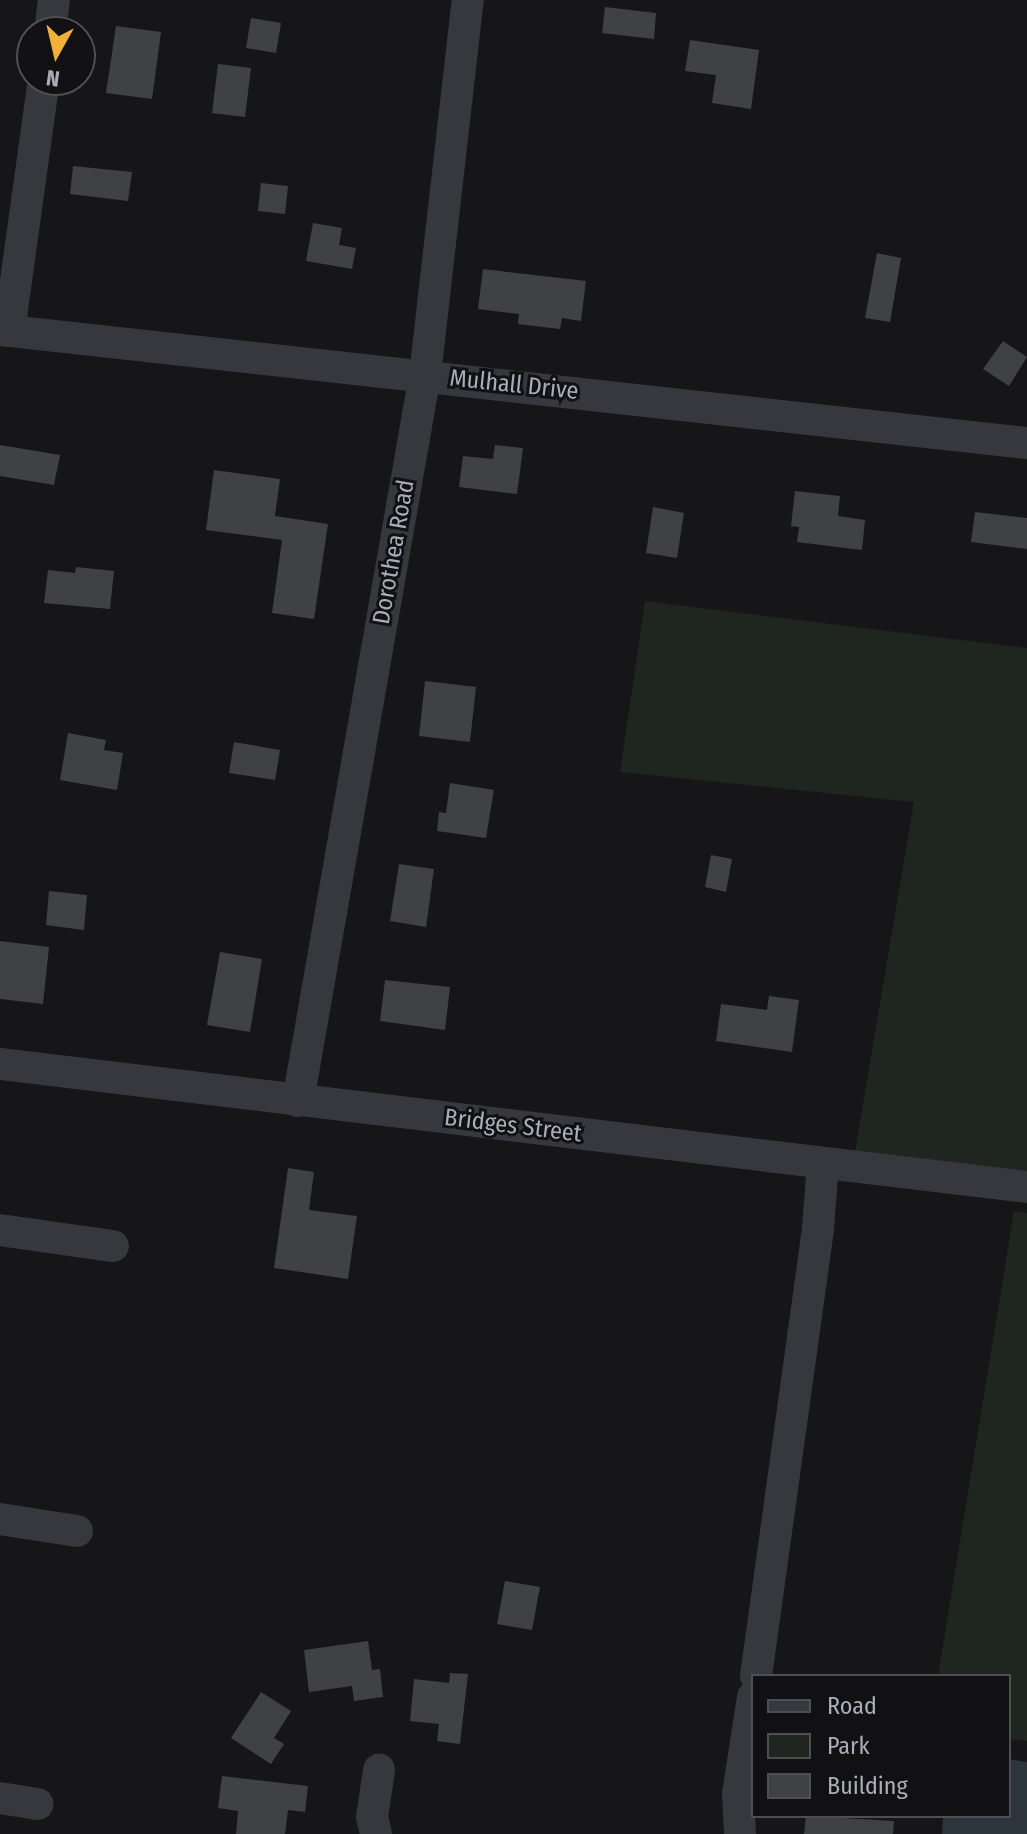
<!DOCTYPE html>
<html>
<head>
<meta charset="utf-8">
<style>
  body { margin:0 }
  #map { position:relative; width:1027px; height:1834px; overflow:hidden; background:#161618; font-family:"Fira Sans Condensed",sans-serif }
  div>[style] { position:absolute }
  .green>* { inset:0; background:#1e261f }
  .water>* { inset:0; background:#2c353c }
  .building>* { inset:0; background:#404145 }
  .minor>* { height:32px; margin:-16px; padding:0 16px; transform-origin:16px; border-radius:16px; background:#37383d }
  span { translate:-50% -50%; white-space:nowrap; text-align:center; line-height:1.15; -webkit-text-stroke:6px #111113; paint-order:stroke }
  .street-label { font-size:24px; color:#a8adb8 }
  .legend { position:absolute; left:751px; top:1674px; width:260px; height:144px; box-sizing:border-box; background:#111113; border:2px solid #4d4f55; margin:0; padding:10px 14px; list-style:none; font-size:24px; color:#a8adb8 }
  .legend li { display:flex; align-items:center; gap:16px; height:40px }
  .legend b { width:40px; border:2px solid #4d4f55 }
  .north { position:absolute; left:16px; top:16px; width:80px; height:80px; box-sizing:border-box; background:#111113; border:2px solid #4d4f55; border-radius:50%; rotate:188deg; font-size:22px; font-weight:700; line-height:32px; text-align:center; color:#a8adb8 }
  .north::after { content:''; display:block; margin:auto; width:28px; height:36px; background:#f2b134; clip-path:polygon(50% 0,100% 100%,50% 72%,0 100%) }
</style>
</head>
<body>
<div id="map">
  <div class="green">
    <i style="clip-path:polygon(645px 601px,1027px 648px,1027px 1177px,854px 1157px,914px 802px,620px 772px)"></i>
    <i style="clip-path:polygon(1014px 1211px,1027px 1213px,1027px 1741px,1009px 1739px,1009px 1676px,938px 1676px)"></i>
  </div>
  <div class="water">
    <i style="clip-path:polygon(1009px 1759px,1027px 1762px,1027px 1834px,942px 1834px,943px 1816px,1009px 1816px)"></i>
  </div>
  <div class="building">
    <i style="clip-path:polygon(605px 7px,656px 13px,654px 39px,602px 33px)"></i>
    <i style="clip-path:polygon(251px 18px,281px 23px,276px 53px,246px 48px)"></i>
    <i style="clip-path:polygon(116px 26px,161px 32px,152px 99px,106px 93px)"></i>
    <i style="clip-path:polygon(690px 40px,759px 50px,751px 109px,712px 103px,716px 75px,685px 71px)"></i>
    <i style="clip-path:polygon(218px 64px,251px 68px,245px 117px,212px 113px)"></i>
    <i style="clip-path:polygon(73px 166px,132px 172px,128px 201px,70px 194px)"></i>
    <i style="clip-path:polygon(261px 183px,288px 186px,285px 214px,258px 211px)"></i>
    <i style="clip-path:polygon(313px 223px,342px 228px,339px 245px,356px 248px,352px 269px,306px 261px)"></i>
    <i style="clip-path:polygon(877px 253px,901px 258px,890px 322px,865px 318px)"></i>
    <i style="clip-path:polygon(483px 269px,586px 281px,581px 321px,562px 318px,560px 329px,518px 324px,519px 314px,478px 309px)"></i>
    <i style="clip-path:polygon(1003px 341px,1027px 357px,1009px 386px,983px 369px)"></i>
    <i style="clip-path:polygon(0 445px,60px 455px,54px 485px,0 476px)"></i>
    <i style="clip-path:polygon(495px 445px,523px 448px,517px 494px,459px 487px,463px 456px,493px 459px)"></i>
    <i style="clip-path:polygon(214px 470px,280px 479px,275px 516px,328px 524px,314px 619px,272px 613px,282px 540px,206px 530px)"></i>
    <i style="clip-path:polygon(795px 491px,840px 496px,838px 516px,865px 520px,862px 550px,797px 542px,799px 527px,791px 526px)"></i>
    <i style="clip-path:polygon(653px 507px,684px 513px,677px 558px,646px 553px)"></i>
    <i style="clip-path:polygon(975px 512px,1027px 518px,1027px 549px,971px 542px)"></i>
    <i style="clip-path:polygon(76px 567px,114px 571px,110px 609px,44px 603px,48px 570px,75px 573px)"></i>
    <i style="clip-path:polygon(425px 681px,476px 687px,470px 742px,419px 736px)"></i>
    <i style="clip-path:polygon(68px 733px,106px 740px,104px 750px,123px 753px,117px 790px,60px 780px)"></i>
    <i style="clip-path:polygon(234px 742px,280px 750px,275px 780px,229px 773px)"></i>
    <i style="clip-path:polygon(450px 783px,494px 790px,486px 838px,437px 831px,439px 812px,446px 813px)"></i>
    <i style="clip-path:polygon(711px 855px,732px 859px,726px 892px,705px 887px)"></i>
    <i style="clip-path:polygon(399px 864px,434px 869px,426px 927px,390px 921px)"></i>
    <i style="clip-path:polygon(49px 891px,87px 895px,84px 930px,46px 925px)"></i>
    <i style="clip-path:polygon(0 941px,49px 947px,43px 1004px,0 999px)"></i>
    <i style="clip-path:polygon(220px 952px,262px 959px,250px 1032px,207px 1025px)"></i>
    <i style="clip-path:polygon(385px 980px,450px 987px,445px 1030px,380px 1021px)"></i>
    <i style="clip-path:polygon(769px 996px,799px 1000px,792px 1052px,716px 1041px,721px 1004px,767px 1010px)"></i>
    <i style="clip-path:polygon(288px 1168px,314px 1172px,309px 1210px,357px 1216px,348px 1279px,274px 1268px)"></i>
    <i style="clip-path:polygon(505px 1581px,540px 1587px,532px 1630px,497px 1624px)"></i>
    <i style="clip-path:polygon(368px 1641px,372px 1670px,380px 1669px,383px 1697px,354px 1701px,352px 1686px,309px 1692px,304px 1650px)"></i>
    <i style="clip-path:polygon(450px 1673px,468px 1674px,460px 1744px,437px 1741px,439px 1724px,410px 1721px,414px 1679px,449px 1683px)"></i>
    <i style="clip-path:polygon(261px 1692px,291px 1711px,274px 1738px,284px 1744px,271px 1764px,231px 1738px)"></i>
    <i style="clip-path:polygon(222px 1776px,308px 1786px,305px 1812px,288px 1810px,285px 1834px,236px 1834px,238px 1811px,218px 1808px)"></i>
    <i style="clip-path:polygon(806px 1816px,894px 1821px,893px 1834px,804px 1834px)"></i>
  </div>
  <div class="minor">
    <i style="left:50px;top:32px;width:32px;rotate:-83deg"></i>
    <i style="left:0;top:330px;width:1033px;rotate:6.28deg"></i>
    <i style="left:9px;top:331px;width:253px;rotate:-82.1deg"></i>
    <i style="left:0;top:1064px;width:1034px;rotate:6.83deg"></i>
    <i style="left:298px;top:1101px;width:737px;rotate:-80.08deg"></i>
    <i style="left:425px;top:375px;width:377px;rotate:-83.5deg"></i>
    <i style="left:0;top:1230px;width:114px;rotate:8.1deg"></i>
    <i style="left:0;top:1519px;width:78px;rotate:8.9deg"></i>
    <i style="left:756px;top:1676px;width:453px;rotate:-82.1deg"></i>
    <i style="left:818px;top:1227px;width:64px;rotate:-85.5deg"></i>
    <i style="left:0;top:1798px;width:38px;rotate:9deg"></i>
    <i style="left:376px;top:1834px;width:17px;rotate:-103deg"></i>
    <i style="left:372px;top:1817px;width:48px;rotate:-81.5deg"></i>
    <i style="left:740px;top:1834px;width:40px;rotate:-92.9deg"></i>
    <i style="left:738px;top:1794px;width:98px;rotate:-81.2deg"></i>
  </div>
  <div class="street-label">
    <span style="left:514px;top:385px;rotate:6deg">Mulhall Drive</span>
    <span style="left:394px;top:552px;rotate:-80deg">Dorothea Road</span>
    <span style="left:513px;top:1126px;rotate:7deg">Bridges Street</span>
  </div>
  <ul class="legend">
  <li><b style="height:10px;background:#37383d"></b>Road</li>
  <li><b style="height:22px;background:#1e261f"></b>Park</li>
  <li><b style="height:22px;background:#404145"></b>Building</li>
  </ul>
  <div class="north">N</div>
</div>
</body>
</html>
